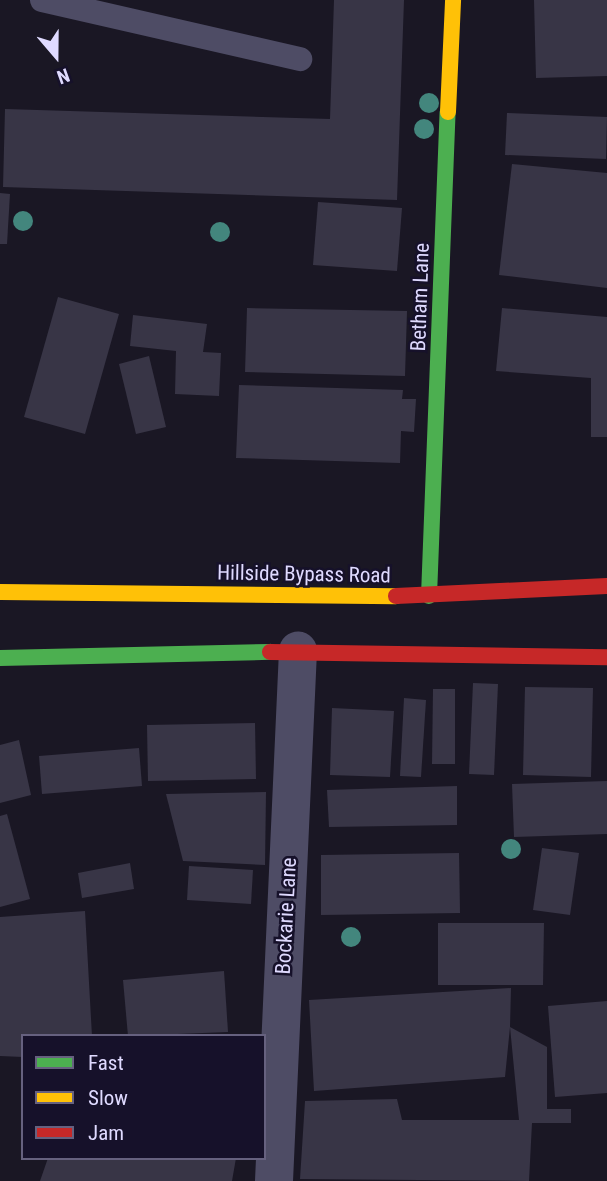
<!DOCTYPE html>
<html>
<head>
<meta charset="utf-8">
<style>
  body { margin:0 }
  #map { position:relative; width:607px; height:1181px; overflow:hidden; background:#1a1724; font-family:"Roboto Condensed",sans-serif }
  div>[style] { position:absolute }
  .building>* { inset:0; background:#383546 }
  .lane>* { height:24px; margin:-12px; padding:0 12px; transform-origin:12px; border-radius:12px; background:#4e4c65 }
  .street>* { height:38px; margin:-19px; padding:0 19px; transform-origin:19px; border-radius:19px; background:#4e4c65 }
  .fast>* { height:16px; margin:-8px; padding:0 8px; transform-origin:8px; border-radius:8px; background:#4caf50 }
  .slow>* { height:16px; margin:-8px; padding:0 8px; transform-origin:8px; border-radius:8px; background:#ffc107 }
  .jam>* { height:16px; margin:-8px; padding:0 8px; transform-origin:8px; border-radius:8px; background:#c62828 }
  .trees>* { width:20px; height:20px; margin:-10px; border-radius:50%; background:#43867d }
  span { translate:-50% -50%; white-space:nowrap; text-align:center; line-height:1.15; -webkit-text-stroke:5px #16112a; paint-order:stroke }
  .street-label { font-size:21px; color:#dfdaff }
  .legend { position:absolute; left:21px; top:1034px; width:245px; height:126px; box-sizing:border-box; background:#16112a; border:2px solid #66617f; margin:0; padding:9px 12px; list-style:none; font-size:21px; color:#dfdaff }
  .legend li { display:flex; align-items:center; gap:14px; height:35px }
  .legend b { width:35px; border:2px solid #66617f }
  .north { position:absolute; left:21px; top:21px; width:70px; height:70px; -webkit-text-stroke:5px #16112a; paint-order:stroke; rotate:160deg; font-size:19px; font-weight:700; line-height:28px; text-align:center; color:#dfdaff }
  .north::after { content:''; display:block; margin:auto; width:24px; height:32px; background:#dfdaff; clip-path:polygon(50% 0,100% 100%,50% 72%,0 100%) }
</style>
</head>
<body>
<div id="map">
  <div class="building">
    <i style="clip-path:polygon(334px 0,404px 0,397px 200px,3px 187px,5px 109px,330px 119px)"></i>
    <i style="clip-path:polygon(534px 0,607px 0,607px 76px,536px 78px)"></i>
    <i style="clip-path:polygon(507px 113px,607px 117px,606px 159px,505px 155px)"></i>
    <i style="clip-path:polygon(512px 164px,607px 173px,607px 288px,499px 275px)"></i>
    <i style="clip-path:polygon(0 193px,10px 194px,7px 244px,0 244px)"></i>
    <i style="clip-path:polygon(318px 202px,402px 208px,397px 271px,313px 265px)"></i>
    <i style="clip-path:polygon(58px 297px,119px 314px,85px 434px,24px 417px)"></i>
    <i style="clip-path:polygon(247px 308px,407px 311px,405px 376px,245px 372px)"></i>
    <i style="clip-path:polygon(502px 308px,607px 317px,607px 437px,591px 437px,591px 378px,496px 371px)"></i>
    <i style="clip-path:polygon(133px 315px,207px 324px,203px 352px,221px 353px,219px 396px,175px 394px,176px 351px,130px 346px)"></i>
    <i style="clip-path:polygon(149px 356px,166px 427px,136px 434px,119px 364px)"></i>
    <i style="clip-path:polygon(239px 385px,403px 390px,402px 399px,416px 399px,414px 432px,401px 431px,400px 463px,236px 458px)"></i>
    <i style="clip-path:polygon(473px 683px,498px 684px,494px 775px,469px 774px)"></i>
    <i style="clip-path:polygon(525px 687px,593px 688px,591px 777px,523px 775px)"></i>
    <i style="clip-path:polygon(433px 689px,455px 689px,455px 764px,432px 764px)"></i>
    <i style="clip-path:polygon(404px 698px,426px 700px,421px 777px,400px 776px)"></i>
    <i style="clip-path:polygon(332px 708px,394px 711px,390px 777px,330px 775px)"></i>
    <i style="clip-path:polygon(255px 723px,256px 779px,148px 781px,147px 725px)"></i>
    <i style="clip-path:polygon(19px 740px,31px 795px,0 803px,0 745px)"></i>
    <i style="clip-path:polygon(139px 748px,142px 786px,42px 794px,39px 756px)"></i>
    <i style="clip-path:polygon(607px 781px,607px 834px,514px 837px,512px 784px)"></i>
    <i style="clip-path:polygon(457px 786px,457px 825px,329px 827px,327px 790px)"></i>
    <i style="clip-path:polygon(266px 792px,265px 865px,183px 861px,166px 794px)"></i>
    <i style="clip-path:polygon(7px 814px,30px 899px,0 907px,0 816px)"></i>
    <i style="clip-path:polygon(542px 848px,579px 853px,570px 915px,533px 910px)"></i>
    <i style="clip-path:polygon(459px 853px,460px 913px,321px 915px,321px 855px)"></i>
    <i style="clip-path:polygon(130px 863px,134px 889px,82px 898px,78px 873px)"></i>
    <i style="clip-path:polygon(189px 866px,253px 870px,251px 904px,187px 900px)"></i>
    <i style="clip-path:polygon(85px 911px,92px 1036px,23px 1036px,23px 1057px,0 1056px,0 917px)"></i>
    <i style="clip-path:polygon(438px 923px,544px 923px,543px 985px,438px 985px)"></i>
    <i style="clip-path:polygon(224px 971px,228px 1032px,128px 1036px,123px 980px)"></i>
    <i style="clip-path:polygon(511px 988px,510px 1027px,547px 1047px,547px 1109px,571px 1109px,571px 1123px,532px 1123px,529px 1181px,300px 1179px,305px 1101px,397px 1099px,402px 1120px,519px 1120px,510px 1027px,505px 1077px,314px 1091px,309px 1000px)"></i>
    <i style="clip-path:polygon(607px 1001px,607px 1093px,555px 1097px,548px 1006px)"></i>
    <i style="clip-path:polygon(48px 1158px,236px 1158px,232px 1181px,40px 1181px)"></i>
  </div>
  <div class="lane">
    <i style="left:42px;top:0;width:265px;rotate:12.9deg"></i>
  </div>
  <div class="street">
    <i style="left:274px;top:1181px;width:531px;rotate:-87.41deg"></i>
  </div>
  <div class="fast">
    <i style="left:429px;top:596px;width:484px;rotate:-87.8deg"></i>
    <i style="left:0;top:658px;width:270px;rotate:-1.3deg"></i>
  </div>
  <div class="slow">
    <i style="left:448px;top:112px;width:112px;rotate:-87.4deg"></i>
    <i style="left:0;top:592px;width:396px;rotate:0.6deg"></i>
  </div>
  <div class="jam">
    <i style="left:396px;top:596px;width:211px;rotate:-2.7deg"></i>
    <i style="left:270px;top:652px;width:337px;rotate:0.9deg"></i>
  </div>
  <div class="trees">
    <i style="left:429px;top:103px"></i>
    <i style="left:424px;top:129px"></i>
    <i style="left:23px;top:221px"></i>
    <i style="left:220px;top:232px"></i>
    <i style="left:511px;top:849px"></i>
    <i style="left:351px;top:937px"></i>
  </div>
  <div class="street-label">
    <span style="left:420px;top:297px;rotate:-88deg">Betham Lane</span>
    <span style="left:304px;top:574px;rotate:1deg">Hillside Bypass Road</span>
    <span style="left:286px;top:916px;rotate:-87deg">Bockarie Lane</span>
  </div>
  <ul class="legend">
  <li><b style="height:9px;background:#4caf50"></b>Fast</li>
  <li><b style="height:9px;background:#ffc107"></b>Slow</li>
  <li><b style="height:9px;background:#c62828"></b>Jam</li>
  </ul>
  <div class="north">N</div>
</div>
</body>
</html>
